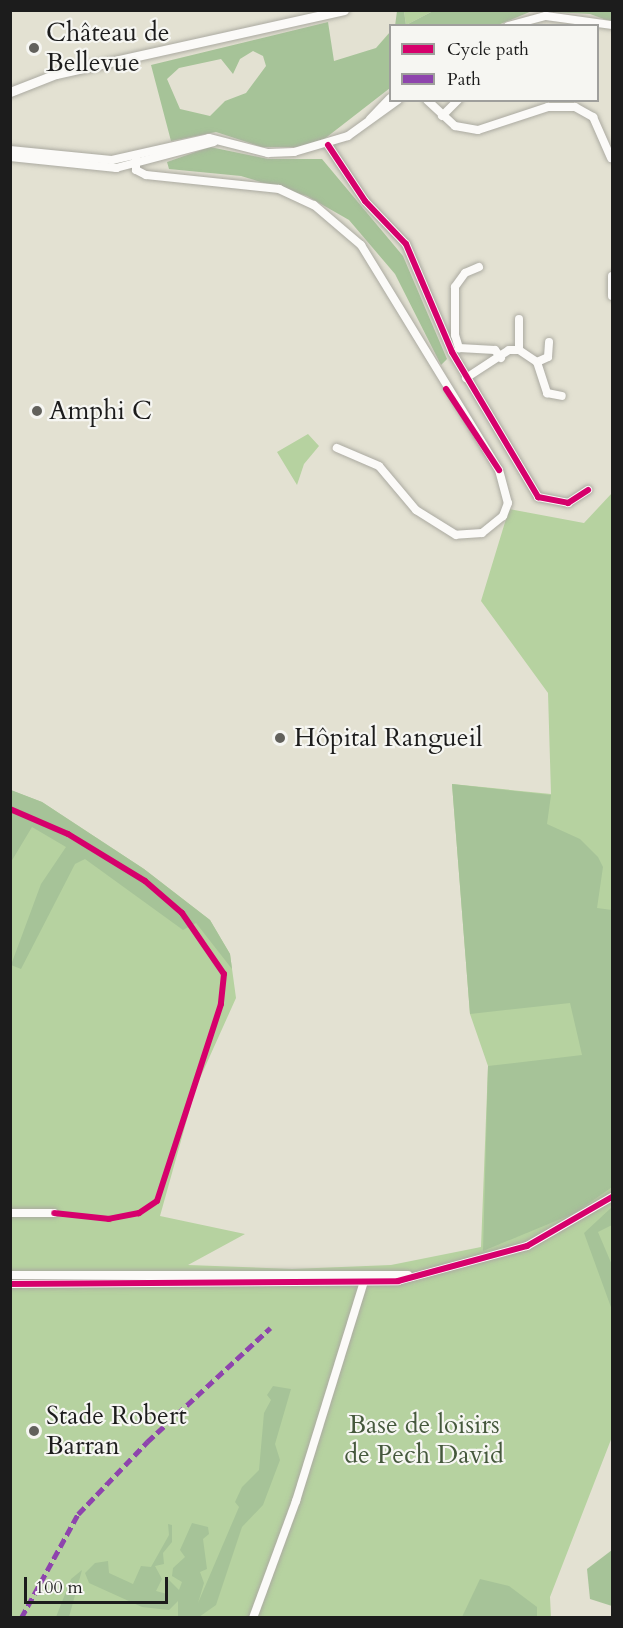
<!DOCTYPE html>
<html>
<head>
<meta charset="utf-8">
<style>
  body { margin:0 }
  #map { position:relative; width:623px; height:1628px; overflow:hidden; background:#e3e1d2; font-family:Cardo,serif }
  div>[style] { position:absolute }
  .green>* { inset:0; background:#b6d2a0 }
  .forest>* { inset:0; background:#a6c398 }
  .roads { filter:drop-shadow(0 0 2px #abaaa1) drop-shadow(0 0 2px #abaaa1) }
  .minor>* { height:8px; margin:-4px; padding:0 4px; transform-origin:4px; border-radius:4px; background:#fbfaf8 }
  .tertiary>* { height:9px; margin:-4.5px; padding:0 4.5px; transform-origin:4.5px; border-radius:4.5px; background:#fbfaf8 }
  .quiet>* { height:4.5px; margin-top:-2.25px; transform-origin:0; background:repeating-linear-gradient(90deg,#8e44ad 0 9px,transparent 0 13.5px) }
  .cycleway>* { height:6px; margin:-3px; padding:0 3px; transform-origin:3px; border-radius:3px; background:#d6006c }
  .dots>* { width:16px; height:16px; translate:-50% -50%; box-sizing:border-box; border:3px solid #f6f6f2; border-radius:50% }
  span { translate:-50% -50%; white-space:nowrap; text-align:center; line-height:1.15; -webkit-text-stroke:4.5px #f6f6f2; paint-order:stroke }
  .poi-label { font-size:26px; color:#1c1c1c }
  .left { translate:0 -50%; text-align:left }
  .park-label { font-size:26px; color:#45583c }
  .frame { position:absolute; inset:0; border:12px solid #1c1c1c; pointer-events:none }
  .legend { position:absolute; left:389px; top:24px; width:210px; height:78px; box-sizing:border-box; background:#f6f6f2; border:2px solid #9f9f9c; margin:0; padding:8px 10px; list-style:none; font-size:18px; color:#1c1c1c }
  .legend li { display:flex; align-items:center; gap:12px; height:30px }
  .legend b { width:30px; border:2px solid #9f9f9c }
  .scale { position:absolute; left:24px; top:1577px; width:144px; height:27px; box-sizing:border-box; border:3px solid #1c1c1c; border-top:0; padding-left:8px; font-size:18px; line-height:21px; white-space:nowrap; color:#1c1c1c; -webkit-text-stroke:4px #f6f6f2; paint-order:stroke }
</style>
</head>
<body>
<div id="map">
  <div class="green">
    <i style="clip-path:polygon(404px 11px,433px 11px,406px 25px)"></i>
    <i style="clip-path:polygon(308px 434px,319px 446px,304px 464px,297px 485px,277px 452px)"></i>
    <i style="clip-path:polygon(612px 493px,612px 1437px,550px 1597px,551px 1617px,11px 1617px,10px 790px,42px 802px,144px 869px,210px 920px,230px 954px,236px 998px,196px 1087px,160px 1216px,245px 1234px,188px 1265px,292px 1269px,391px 1265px,481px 1247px,488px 1066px,470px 1014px,452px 784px,551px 794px,548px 693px,481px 601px,509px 509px,584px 523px)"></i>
  </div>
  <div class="forest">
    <i style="clip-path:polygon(397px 11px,404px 11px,406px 25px,433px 11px,612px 11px,612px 22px,590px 14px,532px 11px,498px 25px,395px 26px)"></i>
    <i style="clip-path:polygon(evenodd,328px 22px,334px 61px,376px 48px,390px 32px,390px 88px,323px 140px,302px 147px,262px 147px,216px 132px,171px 141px,151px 65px,328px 22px,253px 51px,263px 56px,266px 66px,246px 93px,225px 101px,210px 116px,180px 109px,167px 79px,179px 68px,221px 59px,233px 74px,240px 59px,253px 51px)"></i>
    <i style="clip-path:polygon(210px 147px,268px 159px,322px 159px,403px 256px,447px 359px,441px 365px,395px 274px,349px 220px,307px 196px,241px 176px,169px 169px,167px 162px)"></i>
    <i style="clip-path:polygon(452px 784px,551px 795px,547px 824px,580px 839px,598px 857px,603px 867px,597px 908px,612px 910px,612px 1187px,575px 1213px,483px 1251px,488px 1066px,582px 1055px,570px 1003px,470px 1014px)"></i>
    <i style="clip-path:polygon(11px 790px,42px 802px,144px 869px,210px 920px,230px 954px,232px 969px,196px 923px,183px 930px,85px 859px,75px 864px,21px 969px,11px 965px,41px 884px,66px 847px,32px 827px,11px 862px)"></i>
    <i style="clip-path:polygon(612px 1207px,612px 1225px,598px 1232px,612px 1265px,612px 1310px,584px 1233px)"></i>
    <i style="clip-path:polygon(273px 1386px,291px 1389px,275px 1444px,280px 1460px,263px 1505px,242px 1527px,216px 1605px,199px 1617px,178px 1617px,178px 1601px,169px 1610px,142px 1607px,89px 1583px,85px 1573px,95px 1563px,108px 1561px,109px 1573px,133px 1584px,141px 1566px,151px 1567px,169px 1535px,168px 1524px,172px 1525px,172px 1542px,163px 1553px,164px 1564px,155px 1566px,162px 1579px,156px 1591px,167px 1594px,168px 1579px,179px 1590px,182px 1582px,172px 1576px,173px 1568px,185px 1557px,180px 1550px,192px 1523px,208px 1527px,209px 1534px,203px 1539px,207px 1569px,200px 1572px,204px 1583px,198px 1603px,239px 1507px,235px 1502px,242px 1487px,259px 1470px,264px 1413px,271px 1400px,267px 1395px)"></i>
    <i style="clip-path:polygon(612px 1550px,612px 1606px,590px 1599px,587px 1569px)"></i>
    <i style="clip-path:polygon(82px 1570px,69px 1617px,56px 1617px,71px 1579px)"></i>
    <i style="clip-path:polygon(480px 1579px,509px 1586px,537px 1607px,537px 1617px,462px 1617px)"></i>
  </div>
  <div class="roads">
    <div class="minor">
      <i style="left:508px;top:26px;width:39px;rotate:-15deg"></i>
      <i style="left:546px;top:16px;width:67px;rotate:7.8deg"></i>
      <i style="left:427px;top:100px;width:38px;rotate:43deg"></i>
      <i style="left:455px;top:126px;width:23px;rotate:10deg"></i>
      <i style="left:478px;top:130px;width:74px;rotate:-18.2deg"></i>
      <i style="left:548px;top:107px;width:27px"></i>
      <i style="left:575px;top:107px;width:21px;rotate:29deg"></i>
      <i style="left:593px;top:117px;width:45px;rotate:66.3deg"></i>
      <i style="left:442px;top:116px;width:23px;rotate:-45deg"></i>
      <i style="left:370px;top:119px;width:29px;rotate:-46deg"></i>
      <i style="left:328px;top:145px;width:67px;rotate:56.5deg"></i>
      <i style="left:365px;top:201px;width:59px;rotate:46.4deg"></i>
      <i style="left:406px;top:244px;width:117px;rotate:66.9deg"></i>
      <i style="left:452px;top:352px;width:169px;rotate:59.3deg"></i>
      <i style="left:538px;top:497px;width:31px;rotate:11deg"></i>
      <i style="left:568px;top:503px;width:24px;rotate:-33deg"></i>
      <i style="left:10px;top:150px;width:102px;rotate:5.6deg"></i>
      <i style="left:112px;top:160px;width:99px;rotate:-12.8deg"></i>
      <i style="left:209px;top:138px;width:61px;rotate:14.3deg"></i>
      <i style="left:268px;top:153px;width:26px;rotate:-2deg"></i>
      <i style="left:294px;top:152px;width:56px;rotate:-16.5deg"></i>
      <i style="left:348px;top:136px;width:62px;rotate:-35.8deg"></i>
      <i style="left:136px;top:155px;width:15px;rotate:90deg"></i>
      <i style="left:136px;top:170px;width:11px;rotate:27deg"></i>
      <i style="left:146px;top:175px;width:134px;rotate:6deg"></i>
      <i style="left:279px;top:189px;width:38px;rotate:25deg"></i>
      <i style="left:314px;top:205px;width:62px;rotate:40.4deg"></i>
      <i style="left:361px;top:245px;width:264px;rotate:58.5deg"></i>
      <i style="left:499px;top:470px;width:34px;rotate:75deg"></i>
      <i style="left:508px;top:503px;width:14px;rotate:111deg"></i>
      <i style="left:503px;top:516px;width:27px;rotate:141deg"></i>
      <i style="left:482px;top:533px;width:26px;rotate:176deg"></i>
      <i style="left:456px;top:535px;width:47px;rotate:-148deg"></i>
      <i style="left:416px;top:510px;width:57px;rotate:-130.1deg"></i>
      <i style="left:379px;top:466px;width:46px;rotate:-156.8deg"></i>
      <i style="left:10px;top:157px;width:107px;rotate:5.9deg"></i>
      <i style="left:116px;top:168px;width:101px;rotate:-14.9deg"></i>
      <i style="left:479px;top:267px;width:15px;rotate:157deg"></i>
      <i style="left:465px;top:273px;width:17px;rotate:126deg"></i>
      <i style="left:455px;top:287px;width:48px;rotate:90deg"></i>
      <i style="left:455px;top:335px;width:14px;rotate:73deg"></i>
      <i style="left:459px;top:348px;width:36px;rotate:3deg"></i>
      <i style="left:495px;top:350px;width:10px;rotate:53deg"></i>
      <i style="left:612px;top:276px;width:20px;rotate:90deg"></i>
      <i style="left:519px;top:319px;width:31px;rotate:90deg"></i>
      <i style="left:537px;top:362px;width:12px;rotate:-24deg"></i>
      <i style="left:548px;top:357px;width:15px;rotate:-86deg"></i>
      <i style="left:466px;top:378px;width:51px;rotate:-33.1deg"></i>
      <i style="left:509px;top:350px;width:10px"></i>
      <i style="left:519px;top:350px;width:22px;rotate:34deg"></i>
      <i style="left:537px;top:362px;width:33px;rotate:72deg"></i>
      <i style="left:547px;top:393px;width:15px;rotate:11deg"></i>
      <i style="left:10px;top:1213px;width:44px"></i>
      <i style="left:10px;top:1275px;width:398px"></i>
      <i style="left:10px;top:1284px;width:388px;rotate:-0.4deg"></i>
      <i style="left:398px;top:1281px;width:134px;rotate:-15.2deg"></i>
      <i style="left:527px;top:1246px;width:98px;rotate:-30deg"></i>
      <i style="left:253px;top:1618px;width:125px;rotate:-69.8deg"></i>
      <i style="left:296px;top:1501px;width:230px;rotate:-72.8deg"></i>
    </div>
    <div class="tertiary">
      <i style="left:10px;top:92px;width:49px;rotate:-21.4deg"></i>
      <i style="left:56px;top:74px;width:295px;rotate:-12.5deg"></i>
    </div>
  </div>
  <div class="quiet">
    <i style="left:21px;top:1618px;width:119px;rotate:-61.3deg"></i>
    <i style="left:78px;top:1514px;width:100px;rotate:-46.2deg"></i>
    <i style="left:147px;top:1442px;width:168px;rotate:-42.8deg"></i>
  </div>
  <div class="cycleway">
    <i style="left:328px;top:145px;width:67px;rotate:56.5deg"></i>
    <i style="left:365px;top:201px;width:59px;rotate:46.4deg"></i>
    <i style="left:406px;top:244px;width:117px;rotate:66.9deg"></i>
    <i style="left:452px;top:352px;width:169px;rotate:59.3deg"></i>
    <i style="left:538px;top:497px;width:31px;rotate:11deg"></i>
    <i style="left:568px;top:503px;width:24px;rotate:-33deg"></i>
    <i style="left:446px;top:389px;width:97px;rotate:56.8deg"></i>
    <i style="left:10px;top:809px;width:63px;rotate:23.3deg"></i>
    <i style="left:68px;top:834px;width:90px;rotate:31.4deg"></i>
    <i style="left:145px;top:881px;width:49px;rotate:40.9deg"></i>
    <i style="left:182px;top:913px;width:74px;rotate:55.5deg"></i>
    <i style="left:224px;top:974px;width:30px;rotate:96deg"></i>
    <i style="left:221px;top:1004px;width:207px;rotate:108deg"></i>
    <i style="left:157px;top:1201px;width:22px;rotate:146deg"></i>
    <i style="left:139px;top:1213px;width:31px;rotate:169deg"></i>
    <i style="left:109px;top:1219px;width:55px;rotate:-173.8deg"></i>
    <i style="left:10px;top:1284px;width:388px;rotate:-0.4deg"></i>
    <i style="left:398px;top:1281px;width:134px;rotate:-15.2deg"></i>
    <i style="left:527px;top:1246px;width:98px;rotate:-30deg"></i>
  </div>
  <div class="dots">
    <i style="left:34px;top:48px;background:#62615c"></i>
    <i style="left:37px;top:411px;background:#62615c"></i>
    <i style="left:280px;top:738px;background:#62615c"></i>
    <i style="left:34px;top:1431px;background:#62615c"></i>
  </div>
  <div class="poi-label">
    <span class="left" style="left:46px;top:48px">Château de<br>Bellevue</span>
    <span class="left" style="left:49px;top:411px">Amphi C</span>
    <span class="left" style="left:294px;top:738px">Hôpital Rangueil</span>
    <span class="left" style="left:46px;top:1431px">Stade Robert<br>Barran</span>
  </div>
  <div class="park-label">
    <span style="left:424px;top:1440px">Base de loisirs<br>de Pech David</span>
  </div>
  <div class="frame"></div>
  <ul class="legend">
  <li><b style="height:8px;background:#d6006c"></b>Cycle path</li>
  <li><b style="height:8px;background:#8e44ad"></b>Path</li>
  </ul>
  <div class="scale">100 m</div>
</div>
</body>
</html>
